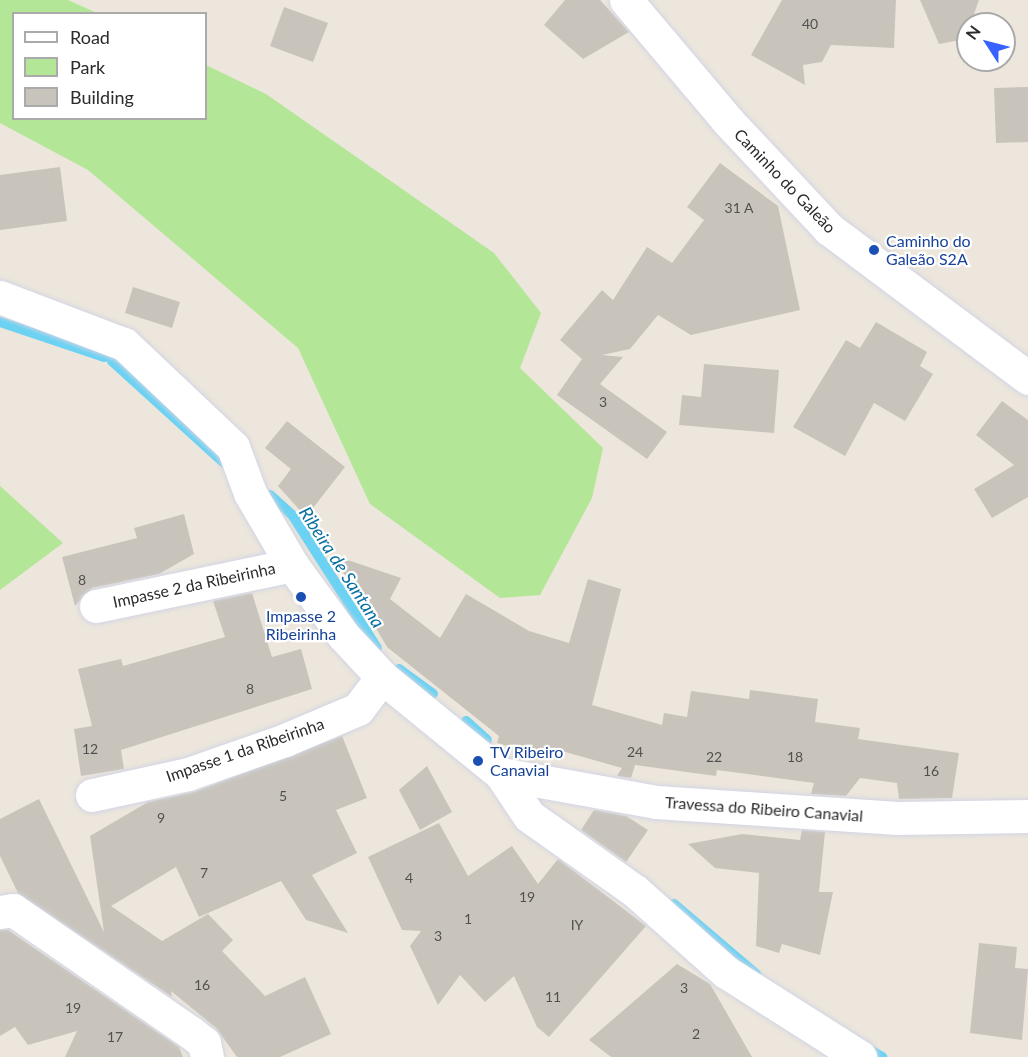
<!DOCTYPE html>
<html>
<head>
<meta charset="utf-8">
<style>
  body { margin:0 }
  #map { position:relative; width:1028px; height:1057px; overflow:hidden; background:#ede6dc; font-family:Lato,sans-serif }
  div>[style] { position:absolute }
  .green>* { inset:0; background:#b3e697 }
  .stream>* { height:10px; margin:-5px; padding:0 5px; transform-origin:5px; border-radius:5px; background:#6cd2f3 }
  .building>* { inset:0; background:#c9c4bb }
  .roads { filter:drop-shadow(0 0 2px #d1d5e4) drop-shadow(0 0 2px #d1d5e4) }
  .minor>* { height:33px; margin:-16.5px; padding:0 16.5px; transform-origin:16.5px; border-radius:16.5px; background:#fff }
  .dots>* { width:16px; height:16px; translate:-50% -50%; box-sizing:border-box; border:3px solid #fff; border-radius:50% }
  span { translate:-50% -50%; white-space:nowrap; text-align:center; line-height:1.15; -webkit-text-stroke:4.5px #fff; paint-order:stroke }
  .number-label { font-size:14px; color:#52514f }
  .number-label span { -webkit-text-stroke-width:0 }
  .street-label { font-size:16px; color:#2b2b2b }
  .transit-label { font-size:16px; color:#164399 }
  .left { translate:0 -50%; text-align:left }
  .water-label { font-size:18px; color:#0870a1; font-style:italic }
  .legend { position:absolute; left:12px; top:12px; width:195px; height:108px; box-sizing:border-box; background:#fff; border:2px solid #aaa; margin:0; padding:8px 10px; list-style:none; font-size:18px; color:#2b2b2b }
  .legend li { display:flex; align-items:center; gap:12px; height:30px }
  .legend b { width:30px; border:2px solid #aaa }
  .north { position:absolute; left:956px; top:12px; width:60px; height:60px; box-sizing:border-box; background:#fff; border:2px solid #aaa; border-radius:50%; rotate:306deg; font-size:16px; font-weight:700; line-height:24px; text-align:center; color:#2b2b2b }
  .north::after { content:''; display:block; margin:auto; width:21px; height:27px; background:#3861ff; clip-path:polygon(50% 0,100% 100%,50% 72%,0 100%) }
</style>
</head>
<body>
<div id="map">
  <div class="green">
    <i style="clip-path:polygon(0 0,68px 0,97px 13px,14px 14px,14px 118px,206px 118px,206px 65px,266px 94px,494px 253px,541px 313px,520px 368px,603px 448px,592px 498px,540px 595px,500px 598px,370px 504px,298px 348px,88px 170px,0 123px)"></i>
    <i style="clip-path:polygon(0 486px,63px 543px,0 590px)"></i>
  </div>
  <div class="stream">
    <i style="left:0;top:322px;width:110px;rotate:18.6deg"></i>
    <i style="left:112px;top:361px;width:151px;rotate:42.3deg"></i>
    <i style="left:270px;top:495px;width:31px;rotate:42deg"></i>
    <i style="left:293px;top:516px;width:156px;rotate:57.5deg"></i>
    <i style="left:399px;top:669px;width:42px;rotate:36.3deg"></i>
    <i style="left:466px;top:721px;width:28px;rotate:42deg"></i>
    <i style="left:674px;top:904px;width:108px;rotate:40.5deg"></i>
    <i style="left:865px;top:1047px;width:20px;rotate:30deg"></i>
  </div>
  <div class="building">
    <i style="clip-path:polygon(565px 0,600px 0,629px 32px,583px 59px,544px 25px)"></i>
    <i style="clip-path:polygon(782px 0,896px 0,894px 48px,831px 45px,822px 62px,803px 65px,805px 85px,751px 55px)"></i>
    <i style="clip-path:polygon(920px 0,979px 0,965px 39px,939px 44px)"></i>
    <i style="clip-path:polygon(284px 7px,328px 23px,313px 62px,270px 46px)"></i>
    <i style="clip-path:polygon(1028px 87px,1028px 142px,996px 143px,994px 88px)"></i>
    <i style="clip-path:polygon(720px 163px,778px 206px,800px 310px,691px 335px,658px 315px,630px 349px,602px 355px,623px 357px,600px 384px,667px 432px,647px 459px,557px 395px,582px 359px,560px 340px,602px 290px,613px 300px,647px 247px,672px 263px,704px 220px,687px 207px)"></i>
    <i style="clip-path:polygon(60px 167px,67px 221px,0 230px,0 175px)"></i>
    <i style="clip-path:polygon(133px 287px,180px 302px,172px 328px,125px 313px)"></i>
    <i style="clip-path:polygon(876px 322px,927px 352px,920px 366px,933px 374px,905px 421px,874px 403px,845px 456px,793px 427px,846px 340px,860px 348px)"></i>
    <i style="clip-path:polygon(704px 364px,779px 370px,774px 433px,679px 425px,682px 395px,701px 397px)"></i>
    <i style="clip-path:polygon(1002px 401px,1028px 420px,1028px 497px,992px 518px,974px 489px,1014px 465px,976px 435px)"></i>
    <i style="clip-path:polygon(287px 421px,345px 467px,306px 517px,278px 486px,291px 469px,265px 448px)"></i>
    <i style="clip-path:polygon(184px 514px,194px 554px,159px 574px,92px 588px,75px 606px,62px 557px,137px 538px,134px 528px)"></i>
    <i style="clip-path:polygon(333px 555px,401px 578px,390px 599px,440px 638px,466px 594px,529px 631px,569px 643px,588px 579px,621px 589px,592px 705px,662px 725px,664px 713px,687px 717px,691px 691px,749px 699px,750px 690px,818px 699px,815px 722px,860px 728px,858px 739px,959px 753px,952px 798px,899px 799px,897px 783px,860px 778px,846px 796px,811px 794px,814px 783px,717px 770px,716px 776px,635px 765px,631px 778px,617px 776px,622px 768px,544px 746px,541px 755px,497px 743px,499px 736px,387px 647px)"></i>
    <i style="clip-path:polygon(252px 593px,272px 657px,301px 649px,312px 689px,121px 750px,124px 769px,81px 776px,74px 729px,92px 726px,78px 669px,121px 659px,123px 666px,225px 637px,213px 601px)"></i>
    <i style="clip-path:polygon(342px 736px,367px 798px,336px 810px,357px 853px,312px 875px,348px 933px,306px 920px,281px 881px,199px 917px,176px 867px,111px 906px,162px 941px,208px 914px,233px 940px,222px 951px,265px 996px,305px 977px,331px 1034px,280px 1057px,237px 1057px,216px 1028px,171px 991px,172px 997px,18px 893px,0 856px,0 819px,39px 799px,104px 932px,90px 836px,148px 802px,194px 792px)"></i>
    <i style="clip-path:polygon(427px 766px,452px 812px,420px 830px,399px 790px)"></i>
    <i style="clip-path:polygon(594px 810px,626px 816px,648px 830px,626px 862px,581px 830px)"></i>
    <i style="clip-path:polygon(439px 823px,468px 876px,512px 846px,538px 884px,558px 859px,646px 926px,549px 1037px,537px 1027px,514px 976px,485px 1002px,460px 975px,438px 1005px,410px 946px,421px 931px,402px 930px,368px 857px)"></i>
    <i style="clip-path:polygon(802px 830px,825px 832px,819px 892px,833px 892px,820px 955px,782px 944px,779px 953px,756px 946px,759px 873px,715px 868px,688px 844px,742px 834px,800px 840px)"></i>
    <i style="clip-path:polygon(0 930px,8px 930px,179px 1047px,183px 1057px,65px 1057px,77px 1031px,28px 1045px,15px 1027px,0 1036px)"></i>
    <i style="clip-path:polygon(979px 943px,1017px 947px,1015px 968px,1028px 969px,1022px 1040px,970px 1033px)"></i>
    <i style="clip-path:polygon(677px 964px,710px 984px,752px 1057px,611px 1057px,589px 1040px)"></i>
  </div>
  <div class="roads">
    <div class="minor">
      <i style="left:626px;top:0;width:157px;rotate:49.9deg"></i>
      <i style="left:727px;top:120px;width:149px;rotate:46.9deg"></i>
      <i style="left:829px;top:229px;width:249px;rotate:36.8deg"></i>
      <i style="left:0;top:297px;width:133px;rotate:20.8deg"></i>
      <i style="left:124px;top:344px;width:150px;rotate:43.4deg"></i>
      <i style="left:233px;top:447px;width:49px;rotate:69.7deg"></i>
      <i style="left:250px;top:493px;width:83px;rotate:59.7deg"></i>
      <i style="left:292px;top:565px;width:87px;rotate:53.9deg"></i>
      <i style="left:343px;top:635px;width:57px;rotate:47.1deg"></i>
      <i style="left:382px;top:677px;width:154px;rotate:39.2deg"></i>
      <i style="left:501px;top:774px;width:50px;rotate:56.3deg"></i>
      <i style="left:529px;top:816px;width:130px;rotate:35.3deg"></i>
      <i style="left:635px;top:891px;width:122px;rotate:41.7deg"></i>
      <i style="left:726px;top:972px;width:159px;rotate:32.4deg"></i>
      <i style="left:96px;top:606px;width:200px;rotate:-11.8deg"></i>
      <i style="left:501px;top:774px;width:158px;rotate:10.2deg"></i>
      <i style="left:656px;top:802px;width:242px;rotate:3.8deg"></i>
      <i style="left:897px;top:818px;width:131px;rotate:-0.9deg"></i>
      <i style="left:92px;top:795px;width:98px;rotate:-12.3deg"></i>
      <i style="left:188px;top:774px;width:103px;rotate:-19.3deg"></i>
      <i style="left:285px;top:740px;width:79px;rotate:-23deg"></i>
      <i style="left:358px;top:709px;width:40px;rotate:-53deg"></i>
      <i style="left:0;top:912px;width:13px;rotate:-9deg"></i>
      <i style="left:13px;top:910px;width:215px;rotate:34.6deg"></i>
      <i style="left:190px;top:1032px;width:18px;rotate:38deg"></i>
      <i style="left:204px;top:1043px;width:14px;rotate:78deg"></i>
    </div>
  </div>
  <div class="dots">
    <i style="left:874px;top:250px;background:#1a4fb4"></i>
    <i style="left:301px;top:597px;background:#1a4fb4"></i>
    <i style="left:478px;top:761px;background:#1a4fb4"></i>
  </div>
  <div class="number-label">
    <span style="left:810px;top:24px">40</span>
    <span style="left:739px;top:208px">31 A</span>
    <span style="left:603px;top:402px">3</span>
    <span style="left:82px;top:580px">8</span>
    <span style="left:250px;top:689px">8</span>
    <span style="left:90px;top:749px">12</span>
    <span style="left:635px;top:752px">24</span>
    <span style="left:714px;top:757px">22</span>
    <span style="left:795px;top:757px">18</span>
    <span style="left:931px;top:771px">16</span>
    <span style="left:283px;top:796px">5</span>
    <span style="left:161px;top:818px">9</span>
    <span style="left:204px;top:873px">7</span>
    <span style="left:409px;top:878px">4</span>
    <span style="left:527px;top:897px">19</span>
    <span style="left:468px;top:919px">1</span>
    <span style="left:577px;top:925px">IY</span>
    <span style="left:438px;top:936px">3</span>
    <span style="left:202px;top:985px">16</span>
    <span style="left:684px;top:988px">3</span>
    <span style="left:553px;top:997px">11</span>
    <span style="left:73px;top:1008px">19</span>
    <span style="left:696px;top:1034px">2</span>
    <span style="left:115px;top:1037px">17</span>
  </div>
  <div class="street-label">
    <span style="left:785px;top:181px;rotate:46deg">Caminho do Galeão</span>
    <span style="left:194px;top:585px;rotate:-12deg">Impasse 2 da Ribeirinha</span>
    <span style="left:245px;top:750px;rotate:-19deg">Impasse 1 da Ribeirinha</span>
    <span style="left:764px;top:809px;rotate:4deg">Travessa do Ribeiro Canavial</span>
  </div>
  <div class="transit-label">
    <span class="left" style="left:886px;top:250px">Caminho do<br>Galeão S2A</span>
    <span style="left:301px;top:625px">Impasse 2<br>Ribeirinha</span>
    <span class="left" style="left:490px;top:761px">TV Ribeiro<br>Canavial</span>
  </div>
  <div class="water-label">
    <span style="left:342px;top:567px;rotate:57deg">Ribeira de Santana</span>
  </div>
  <ul class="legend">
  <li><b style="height:8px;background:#fff"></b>Road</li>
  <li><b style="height:16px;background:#b3e697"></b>Park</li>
  <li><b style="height:16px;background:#c9c4bb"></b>Building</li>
  </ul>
  <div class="north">N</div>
</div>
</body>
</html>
